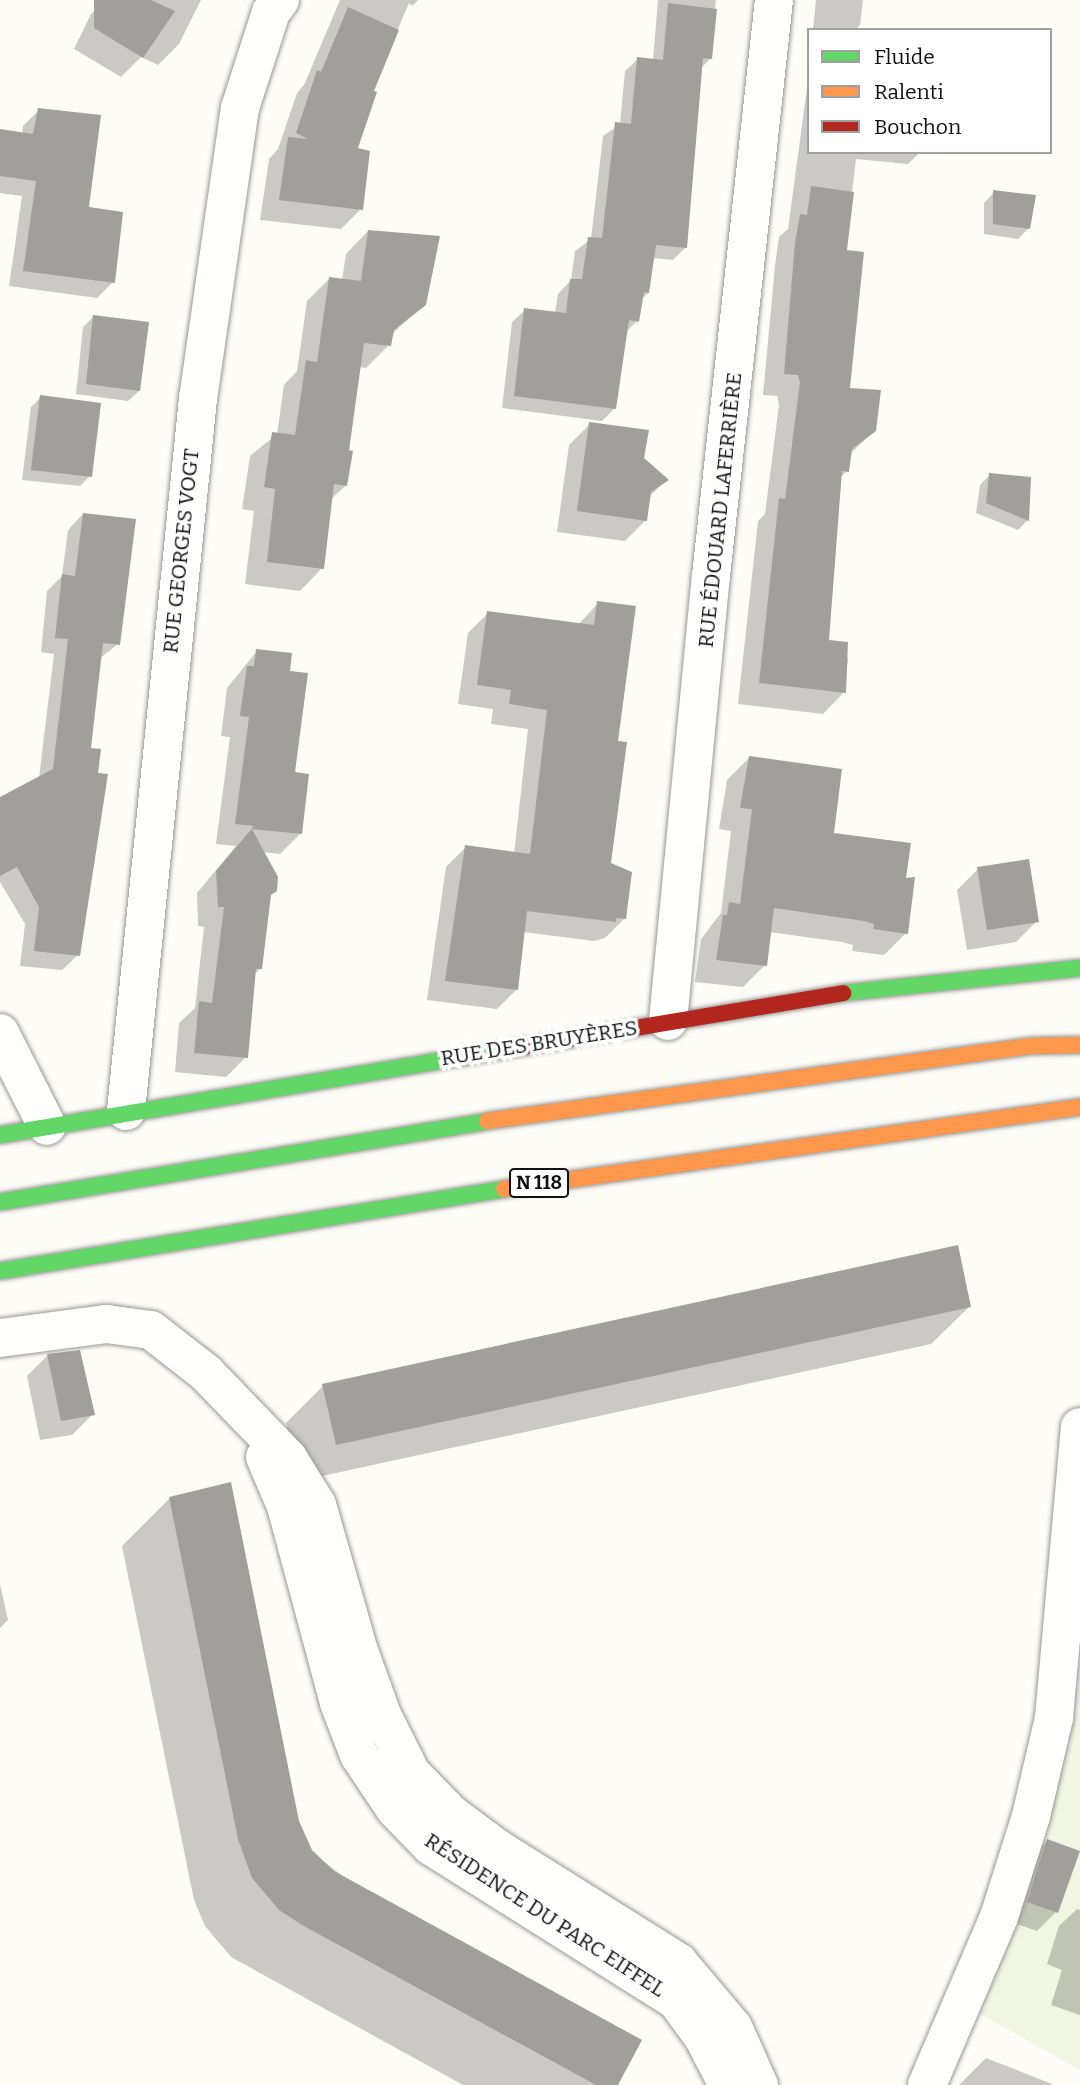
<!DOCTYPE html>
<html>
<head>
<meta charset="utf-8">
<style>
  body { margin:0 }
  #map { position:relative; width:1080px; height:2085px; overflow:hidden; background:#fdfcf7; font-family:Bitter,serif }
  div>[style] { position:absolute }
  .pitch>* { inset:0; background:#f0f6e1 }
  .shadow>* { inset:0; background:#0003 }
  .building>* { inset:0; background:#a19f9c }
  .roads { filter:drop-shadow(0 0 2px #979795) drop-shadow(0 0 2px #979795) }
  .street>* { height:38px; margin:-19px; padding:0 19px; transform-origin:19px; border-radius:19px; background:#fffffe }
  .fast>* { height:16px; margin:-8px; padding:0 8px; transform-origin:8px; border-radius:8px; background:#63d668 }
  .slow>* { height:16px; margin:-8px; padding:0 8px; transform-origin:8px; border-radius:8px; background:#ff974d }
  .jam>* { height:16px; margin:-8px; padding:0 8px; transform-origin:8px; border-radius:8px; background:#b3261e }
  span { translate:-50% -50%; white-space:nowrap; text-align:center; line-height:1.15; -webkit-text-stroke:7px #fff; paint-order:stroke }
  .shield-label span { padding:2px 5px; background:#fff; border:2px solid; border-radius:5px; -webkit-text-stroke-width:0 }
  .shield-label { font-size:19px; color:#111; font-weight:700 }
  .street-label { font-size:21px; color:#111 }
  .legend { position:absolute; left:807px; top:28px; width:245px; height:126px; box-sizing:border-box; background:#fff; border:2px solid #a0a0a0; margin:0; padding:9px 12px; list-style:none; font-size:21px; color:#111 }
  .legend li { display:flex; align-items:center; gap:14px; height:35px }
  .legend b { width:35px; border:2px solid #a0a0a0 }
</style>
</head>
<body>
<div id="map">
  <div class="pitch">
    <i style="clip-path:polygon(1080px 1616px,1080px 2070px,970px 2008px)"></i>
  </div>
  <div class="shadow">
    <i style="clip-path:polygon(105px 0,201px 0,179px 44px,158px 65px,141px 57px,121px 77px,74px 49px,91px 14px)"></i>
    <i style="clip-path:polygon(340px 0,418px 0,412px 6px,409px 3px,371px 92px,356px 150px,361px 209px,341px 229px,260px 220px,269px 159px,278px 149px,297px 93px,304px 85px)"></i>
    <i style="clip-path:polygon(658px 0,716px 0,710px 59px,701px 68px,685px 248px,673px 260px,652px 258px,648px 293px,641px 300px,637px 321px,625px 333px,615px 408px,602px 421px,502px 408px,512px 322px,525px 310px,555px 313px,558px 294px,571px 280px,575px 251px,591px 239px,603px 136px,620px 124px,625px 71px,638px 59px,653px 60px)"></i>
    <i style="clip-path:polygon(816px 0,863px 0,860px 25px,855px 30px,813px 30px)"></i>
    <i style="clip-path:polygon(809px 73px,809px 152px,920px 152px,908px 164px,856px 159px,845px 251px,848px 389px,875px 430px,850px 454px,847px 471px,839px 479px,828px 641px,848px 659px,844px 692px,823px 714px,738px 704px,758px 521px,765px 514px,779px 405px,777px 396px,763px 395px,775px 266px,779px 237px,788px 229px)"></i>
    <i style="clip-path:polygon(39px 110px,87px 209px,113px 282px,97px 298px,9px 286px,22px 196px,0 193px,0 133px,22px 134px,23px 126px)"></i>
    <i style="clip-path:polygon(994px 192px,1029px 228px,1018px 239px,984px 234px,984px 203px)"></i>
    <i style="clip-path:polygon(368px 231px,424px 304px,391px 335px,389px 345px,366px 368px,359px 367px,345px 486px,330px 500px,322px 568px,300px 591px,245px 584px,254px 511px,242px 509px,250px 456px,277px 434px,284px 385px,297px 371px,307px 301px,329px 279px,342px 280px,346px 254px)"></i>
    <i style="clip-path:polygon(94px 316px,139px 391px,128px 401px,76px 394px,83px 327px)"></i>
    <i style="clip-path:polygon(41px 397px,90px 476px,80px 486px,22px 480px,31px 407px)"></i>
    <i style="clip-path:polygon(590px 424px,666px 480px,649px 497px,646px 520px,625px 541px,557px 532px,569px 445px)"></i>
    <i style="clip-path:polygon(990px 475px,1028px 520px,1018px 530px,976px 513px,980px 485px)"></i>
    <i style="clip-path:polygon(83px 514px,118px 644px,99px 659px,89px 750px,78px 955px,62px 970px,20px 966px,25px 924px,0 882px,0 799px,39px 778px,54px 654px,41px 652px,47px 591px,62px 576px,68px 530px)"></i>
    <i style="clip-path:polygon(598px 603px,616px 742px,610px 865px,624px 919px,605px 938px,594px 941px,523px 932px,517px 989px,497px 1009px,427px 1000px,446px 867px,466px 847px,514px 854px,528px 729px,491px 724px,493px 709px,458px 704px,468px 633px,488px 613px,578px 625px)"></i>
    <i style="clip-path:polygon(257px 651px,288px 672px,300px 834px,280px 854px,263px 852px,269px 896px,260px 969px,254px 975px,246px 1057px,226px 1077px,175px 1072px,179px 1023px,195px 1008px,204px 927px,198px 926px,197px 893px,236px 846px,216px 844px,230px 737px,221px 736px,227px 688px)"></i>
    <i style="clip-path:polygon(749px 758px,832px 834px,904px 880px,906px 933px,884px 955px,852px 951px,853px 945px,842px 942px,769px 932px,765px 965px,743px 987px,695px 982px,701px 939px,721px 913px,731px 831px,719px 829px,727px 780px)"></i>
    <i style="clip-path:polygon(978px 869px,1037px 921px,1016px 942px,967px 950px,957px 890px)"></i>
    <i style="clip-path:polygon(969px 1307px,931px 1344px,299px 1481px,286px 1423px,323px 1386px)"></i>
    <i style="clip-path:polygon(47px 1356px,93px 1414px,72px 1435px,40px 1440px,27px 1376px)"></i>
    <i style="clip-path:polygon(170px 1498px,310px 1851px,616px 2085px,463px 2085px,231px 1957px,205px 1926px,194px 1900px,122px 1546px)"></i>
    <i style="clip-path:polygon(0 1584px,8px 1620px,0 1628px)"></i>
    <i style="clip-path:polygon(1047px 1841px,1056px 1912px,1037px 1931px,1008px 1921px,1028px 1861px)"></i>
    <i style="clip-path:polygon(1077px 1909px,1080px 1910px,1080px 2015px,1051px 2005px,1062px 1970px,1047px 1964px,1059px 1926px)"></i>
    <i style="clip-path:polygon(986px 2058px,1052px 2084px,1052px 2085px,959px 2085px)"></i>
  </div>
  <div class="building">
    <i style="clip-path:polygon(94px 0,151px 0,175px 11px,143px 58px,94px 28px)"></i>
    <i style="clip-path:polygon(668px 3px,717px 9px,712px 59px,703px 58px,687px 248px,656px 245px,649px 293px,644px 292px,639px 322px,629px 320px,616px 409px,514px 396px,524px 308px,566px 313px,570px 279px,582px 279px,588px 237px,602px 238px,615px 122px,631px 124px,637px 57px,663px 60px)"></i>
    <i style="clip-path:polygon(348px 7px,399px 30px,374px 91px,377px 92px,358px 148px,370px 151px,363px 210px,279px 200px,288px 137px,308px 139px,296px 133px,317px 70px,321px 72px)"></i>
    <i style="clip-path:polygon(38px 108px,101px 115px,89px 207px,123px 212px,115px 283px,23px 271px,36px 181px,0 176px,0 129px,33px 134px)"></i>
    <i style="clip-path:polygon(811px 186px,854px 192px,847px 250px,864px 252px,850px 388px,881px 390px,876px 431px,852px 449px,849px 472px,842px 471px,829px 640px,848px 642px,846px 693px,759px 683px,779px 498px,785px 499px,800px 382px,798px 375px,784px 374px,795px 243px,800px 214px,807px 215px)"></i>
    <i style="clip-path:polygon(993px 190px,1036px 195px,1030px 229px,993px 224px)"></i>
    <i style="clip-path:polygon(368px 230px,440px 236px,426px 305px,394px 330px,391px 346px,364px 343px,349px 450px,353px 451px,347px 486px,334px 484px,324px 569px,267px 562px,275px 489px,264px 487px,272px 432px,295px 435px,306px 360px,317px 362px,329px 277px,361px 281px)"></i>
    <i style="clip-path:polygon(93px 315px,149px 322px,140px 391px,86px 384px)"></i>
    <i style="clip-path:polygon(40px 395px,101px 403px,92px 477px,31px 470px)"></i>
    <i style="clip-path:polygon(589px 422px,649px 430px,644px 458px,669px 480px,651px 492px,647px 521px,577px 511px)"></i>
    <i style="clip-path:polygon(989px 473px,1031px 477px,1029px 521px,986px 503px)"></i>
    <i style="clip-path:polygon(83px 513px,136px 519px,120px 645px,103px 643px,91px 748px,101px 749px,98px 773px,108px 774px,80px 956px,34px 951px,39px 907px,17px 867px,0 876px,0 797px,53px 769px,68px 639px,55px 638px,62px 574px,75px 576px)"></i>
    <i style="clip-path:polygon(597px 601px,636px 606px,618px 741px,627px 742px,611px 863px,632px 872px,626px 919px,616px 918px,616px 922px,527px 911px,518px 990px,445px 981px,465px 845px,530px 854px,547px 710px,509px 704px,511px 690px,477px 685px,487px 611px,594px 625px)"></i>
    <i style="clip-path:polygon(256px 649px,292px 653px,290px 671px,308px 673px,295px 772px,309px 774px,302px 834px,252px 829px,278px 877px,277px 891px,271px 895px,262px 969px,256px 969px,248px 1058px,194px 1053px,199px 1001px,212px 1003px,224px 907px,218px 907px,216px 871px,254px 826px,235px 824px,249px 717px,240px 716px,247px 666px,254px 666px)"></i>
    <i style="clip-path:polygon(749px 756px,842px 769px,834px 833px,911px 843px,906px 878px,915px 877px,908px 934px,873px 929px,874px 924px,864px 921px,774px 908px,767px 966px,716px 960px,723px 915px,727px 915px,729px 902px,740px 904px,752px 809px,740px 808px)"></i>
    <i style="clip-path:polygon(1029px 859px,1039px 922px,987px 930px,977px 867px)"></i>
    <i style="clip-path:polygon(958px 1245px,971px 1307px,336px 1445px,322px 1384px)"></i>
    <i style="clip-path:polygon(80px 1350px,95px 1415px,61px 1421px,47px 1354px)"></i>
    <i style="clip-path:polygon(231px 1482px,299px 1821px,312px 1850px,334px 1871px,642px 2040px,618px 2085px,596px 2085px,302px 1925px,279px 1910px,252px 1878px,238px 1839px,169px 1497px)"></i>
    <i style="clip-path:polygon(1047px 1839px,1080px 1851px,1058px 1913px,1027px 1902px)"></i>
  </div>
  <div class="roads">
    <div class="street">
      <i style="left:668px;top:1021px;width:447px;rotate:-84.5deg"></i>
      <i style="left:711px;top:576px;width:579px;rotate:-83.76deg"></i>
      <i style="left:0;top:1033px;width:104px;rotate:63.2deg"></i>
      <i style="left:126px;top:1111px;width:716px;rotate:-84.23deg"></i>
      <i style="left:198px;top:399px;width:294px;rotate:-81.8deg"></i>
      <i style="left:240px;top:108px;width:101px;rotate:-72.1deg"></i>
      <i style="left:271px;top:12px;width:15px;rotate:-53deg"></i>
      <i style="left:0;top:1338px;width:108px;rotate:-7.5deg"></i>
      <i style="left:107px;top:1324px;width:44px;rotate:7.8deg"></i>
      <i style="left:151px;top:1330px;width:70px;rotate:38deg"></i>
      <i style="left:206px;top:1373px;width:118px;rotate:46deg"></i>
      <i style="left:288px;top:1458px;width:55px;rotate:58.3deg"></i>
      <i style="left:317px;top:1505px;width:152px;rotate:74deg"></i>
      <i style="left:359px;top:1651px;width:68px;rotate:70.2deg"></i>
      <i style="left:382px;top:1715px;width:65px;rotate:63.4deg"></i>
      <i style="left:411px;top:1773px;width:57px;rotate:45.7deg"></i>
      <i style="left:451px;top:1814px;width:59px;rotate:36.7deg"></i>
      <i style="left:498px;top:1849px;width:213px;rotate:32.1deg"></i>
      <i style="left:678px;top:1962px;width:85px;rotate:49.8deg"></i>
      <i style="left:733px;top:2027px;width:64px;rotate:65.9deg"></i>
      <i style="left:265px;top:1457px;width:53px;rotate:66.8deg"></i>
      <i style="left:286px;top:1506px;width:204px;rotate:74.9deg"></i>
      <i style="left:339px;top:1703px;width:56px;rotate:69deg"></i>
      <i style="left:359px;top:1755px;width:65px;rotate:56.3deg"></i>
      <i style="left:395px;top:1809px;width:52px;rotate:45.8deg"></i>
      <i style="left:431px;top:1846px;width:289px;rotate:32.2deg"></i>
      <i style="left:676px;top:2000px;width:46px;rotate:53.9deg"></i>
      <i style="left:703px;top:2037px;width:54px;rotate:62.5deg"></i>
      <i style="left:927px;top:2085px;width:183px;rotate:-66.8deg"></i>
      <i style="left:999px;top:1917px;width:106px;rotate:-72.4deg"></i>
      <i style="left:1031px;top:1816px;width:101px;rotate:-76.8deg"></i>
      <i style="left:1054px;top:1718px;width:292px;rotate:-84.9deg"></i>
    </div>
    <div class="fast">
      <i style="left:843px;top:993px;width:238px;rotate:-6deg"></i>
      <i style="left:0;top:1135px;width:523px;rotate:-9.57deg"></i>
      <i style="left:0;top:1202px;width:494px;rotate:-9.4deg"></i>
      <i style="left:0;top:1271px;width:511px;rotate:-9.24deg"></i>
    </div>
    <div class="slow">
      <i style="left:487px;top:1121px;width:548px;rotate:-7.86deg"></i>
      <i style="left:1030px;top:1046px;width:50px;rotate:-1.1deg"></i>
      <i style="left:504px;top:1189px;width:582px;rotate:-8.1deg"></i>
    </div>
    <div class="jam">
      <i style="left:516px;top:1048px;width:332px;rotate:-9.5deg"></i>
    </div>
  </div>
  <div class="shield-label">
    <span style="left:539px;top:1183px">N 118</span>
  </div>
  <div class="street-label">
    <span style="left:720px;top:510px;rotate:-84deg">RUE ÉDOUARD LAFERRIÈRE</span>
    <span style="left:181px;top:551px;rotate:-84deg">RUE GEORGES VOGT</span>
    <span style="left:539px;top:1043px;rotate:-9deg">RUE DES BRUYÈRES</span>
    <span style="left:545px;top:1915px;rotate:33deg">RÉSIDENCE DU PARC EIFFEL</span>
  </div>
  <ul class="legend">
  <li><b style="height:9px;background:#63d668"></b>Fluide</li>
  <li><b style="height:9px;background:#ff974d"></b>Ralenti</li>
  <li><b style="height:9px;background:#b3261e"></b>Bouchon</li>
  </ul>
</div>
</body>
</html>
